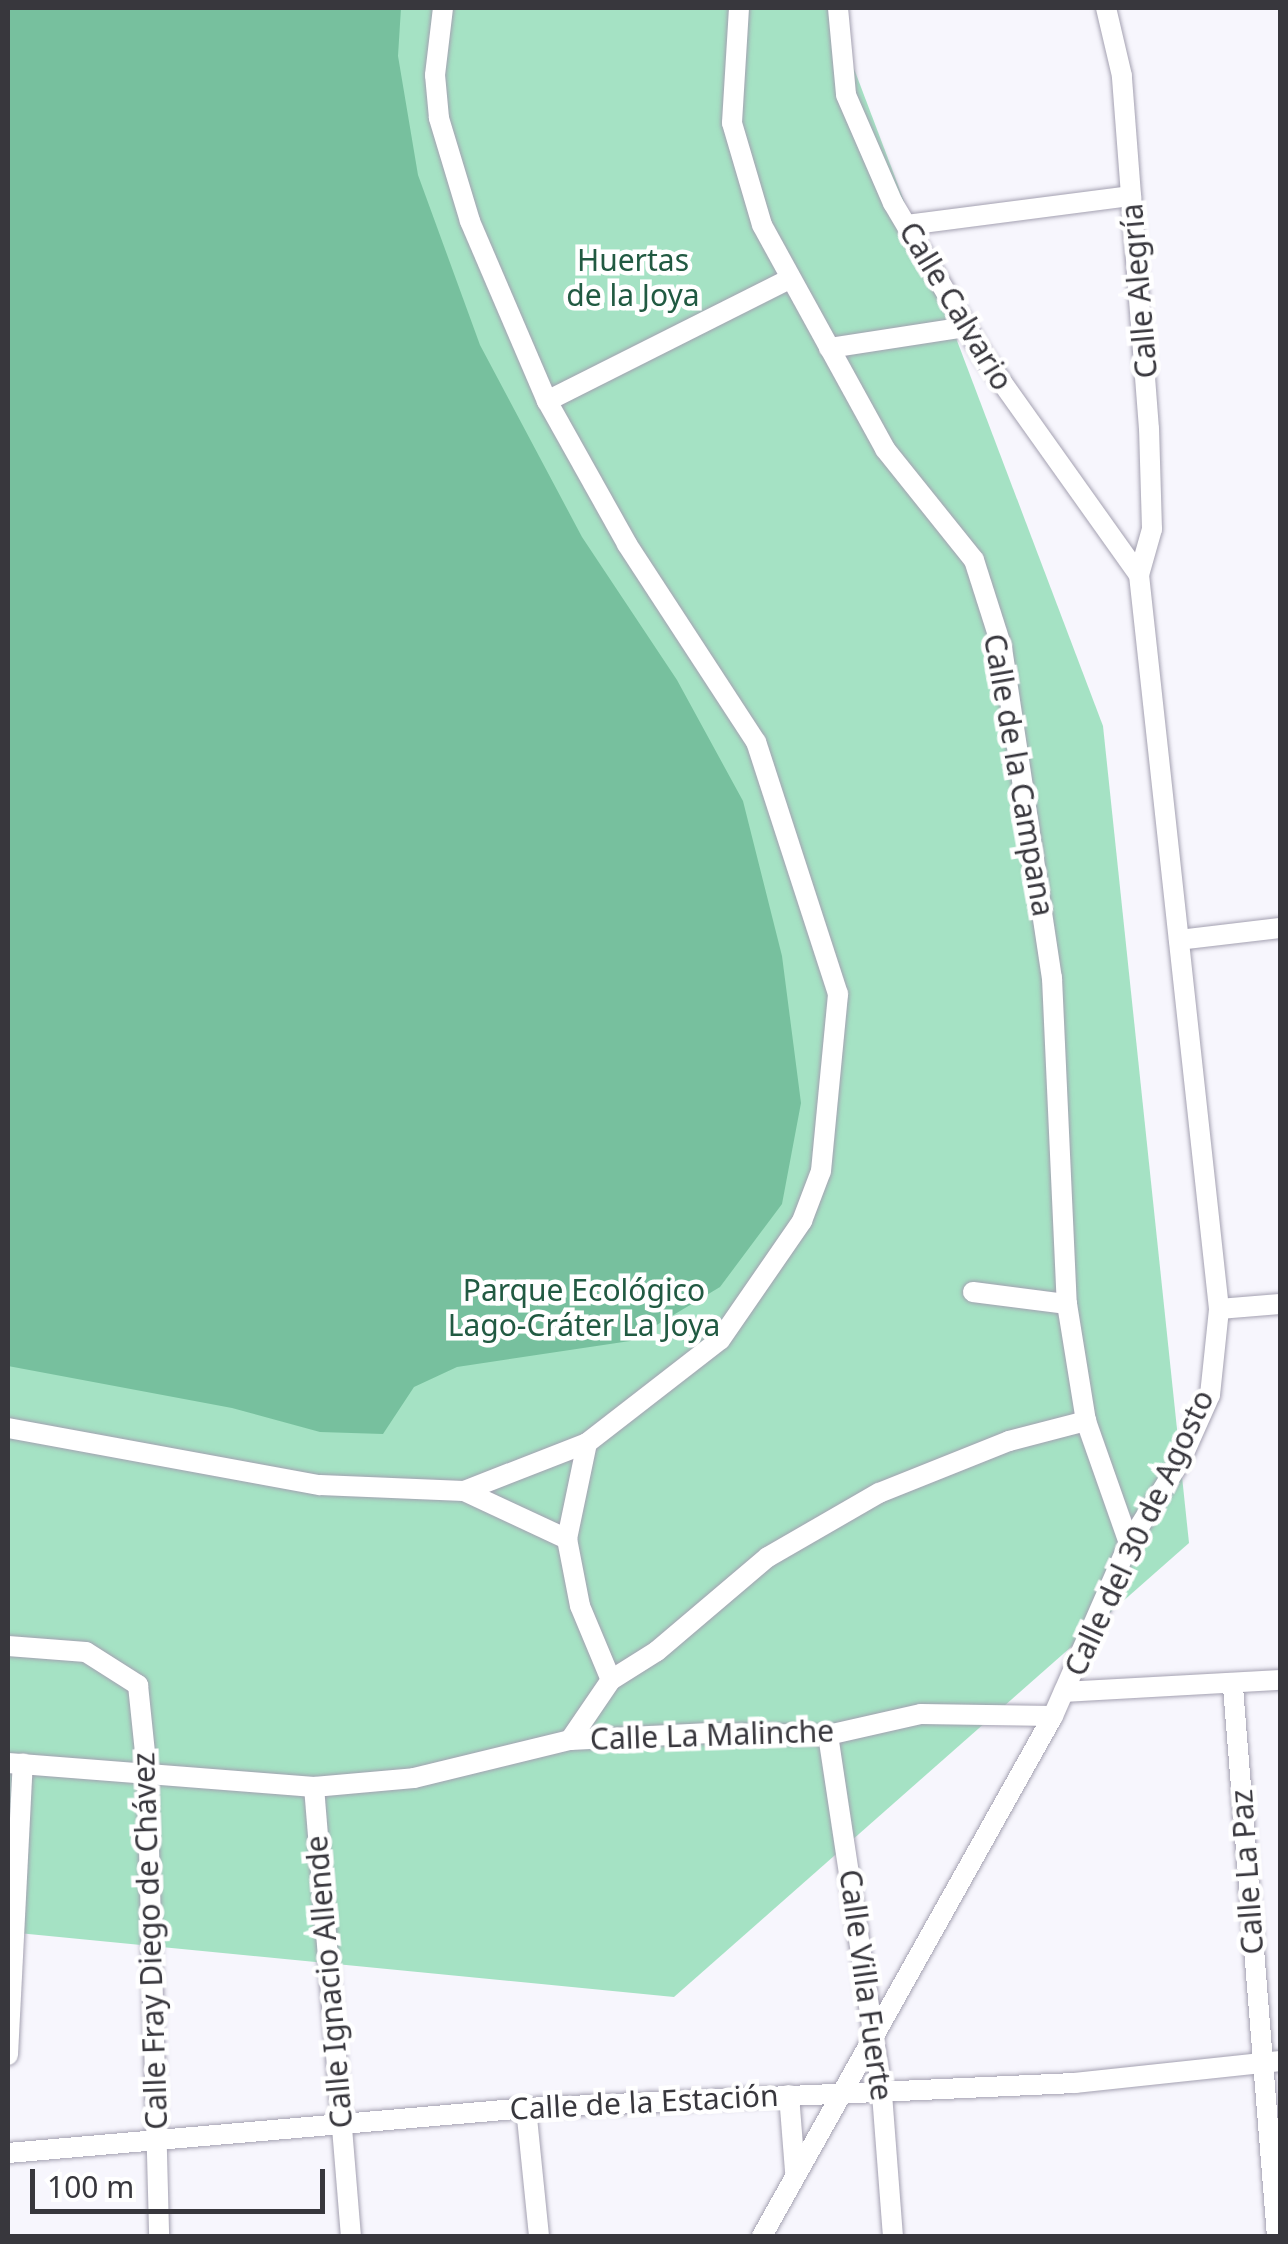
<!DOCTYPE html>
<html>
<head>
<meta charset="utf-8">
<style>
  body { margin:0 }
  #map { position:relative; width:1288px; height:2244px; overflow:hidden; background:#f7f6fd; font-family:"Noto Sans",sans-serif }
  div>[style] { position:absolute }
  .green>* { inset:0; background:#a5e2c4 }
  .water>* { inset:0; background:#77c09e }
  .roads { filter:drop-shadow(0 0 2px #a4a1b1) drop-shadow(0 0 2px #a4a1b1) }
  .minor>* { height:20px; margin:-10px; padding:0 10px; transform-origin:10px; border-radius:10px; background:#fff }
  span { translate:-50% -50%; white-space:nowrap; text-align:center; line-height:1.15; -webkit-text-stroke:9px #fff; paint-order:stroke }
  .park-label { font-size:30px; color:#215a42 }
  .street-label { font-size:30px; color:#38373d }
  .frame { position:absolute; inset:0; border:10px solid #38373d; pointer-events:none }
  .scale { position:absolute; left:30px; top:2169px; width:295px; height:45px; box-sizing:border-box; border:5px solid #38373d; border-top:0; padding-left:12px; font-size:30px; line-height:35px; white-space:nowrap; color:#38373d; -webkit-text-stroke:8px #fff; paint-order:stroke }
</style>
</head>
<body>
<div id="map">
  <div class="green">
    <i style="clip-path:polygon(8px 8px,831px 8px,1103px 726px,1189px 1543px,674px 1997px,8px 1932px)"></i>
  </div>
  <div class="water">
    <i style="clip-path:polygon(8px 8px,401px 8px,398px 56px,418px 175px,480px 345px,582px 537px,677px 680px,743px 801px,782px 956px,801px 1103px,782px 1204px,720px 1287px,630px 1341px,457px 1367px,414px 1387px,383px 1434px,320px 1432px,232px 1408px,8px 1366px)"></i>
  </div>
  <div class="roads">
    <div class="minor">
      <i style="left:739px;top:8px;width:115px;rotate:93.5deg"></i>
      <i style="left:732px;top:123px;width:106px;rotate:73.6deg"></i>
      <i style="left:762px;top:225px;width:256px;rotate:61.2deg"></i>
      <i style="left:885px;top:449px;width:142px;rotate:51.3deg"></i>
      <i style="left:974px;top:560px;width:92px;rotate:72.3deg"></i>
      <i style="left:1002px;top:648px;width:334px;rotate:81.4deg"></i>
      <i style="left:1052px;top:978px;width:326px;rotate:87.4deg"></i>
      <i style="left:1067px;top:1304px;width:119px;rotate:80.8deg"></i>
      <i style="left:1086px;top:1421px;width:129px;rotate:70.6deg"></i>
      <i style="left:838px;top:8px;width:87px;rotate:84.7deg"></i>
      <i style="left:846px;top:95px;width:118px;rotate:66.5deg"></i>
      <i style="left:893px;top:203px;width:179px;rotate:59.4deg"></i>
      <i style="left:984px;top:357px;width:267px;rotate:54.6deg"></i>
      <i style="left:907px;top:225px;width:226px;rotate:-7.4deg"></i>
      <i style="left:829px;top:348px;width:139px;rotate:-8.7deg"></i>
      <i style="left:547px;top:401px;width:270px;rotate:-26.7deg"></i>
      <i style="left:1179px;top:940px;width:102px;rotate:-6.8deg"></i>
      <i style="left:973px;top:1292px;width:95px;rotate:7.3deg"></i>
      <i style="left:1219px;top:1309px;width:61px;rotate:-4.7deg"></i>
      <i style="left:8px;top:1428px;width:317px;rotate:10.4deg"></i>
      <i style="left:320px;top:1485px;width:144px;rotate:2.4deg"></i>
      <i style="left:464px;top:1491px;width:132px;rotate:-21.3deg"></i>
      <i style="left:587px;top:1443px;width:168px;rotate:-37.8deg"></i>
      <i style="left:720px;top:1340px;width:145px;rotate:-55.4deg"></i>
      <i style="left:802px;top:1221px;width:53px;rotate:-69.2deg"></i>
      <i style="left:821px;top:1171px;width:178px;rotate:-84.5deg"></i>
      <i style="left:838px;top:994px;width:265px;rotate:-108deg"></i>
      <i style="left:756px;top:742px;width:236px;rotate:-123.1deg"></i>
      <i style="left:627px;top:544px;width:164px;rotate:-119.2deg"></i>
      <i style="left:547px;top:401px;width:196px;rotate:-113.2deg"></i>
      <i style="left:470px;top:221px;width:108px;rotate:-106.8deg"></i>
      <i style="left:439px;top:118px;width:43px;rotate:-95.3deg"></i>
      <i style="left:435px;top:75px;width:67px;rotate:-83.2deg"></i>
      <i style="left:587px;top:1443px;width:98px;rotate:101.8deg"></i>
      <i style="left:567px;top:1539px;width:68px;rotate:79deg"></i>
      <i style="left:580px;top:1606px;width:80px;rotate:67.3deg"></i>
      <i style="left:464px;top:1491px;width:114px;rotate:25deg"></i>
      <i style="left:8px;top:1646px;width:78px;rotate:4.4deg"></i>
      <i style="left:86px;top:1652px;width:62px;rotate:32.4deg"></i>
      <i style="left:138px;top:1685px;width:87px;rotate:84.1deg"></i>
      <i style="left:147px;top:1772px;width:464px;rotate:88.5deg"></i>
      <i style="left:1233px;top:1687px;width:551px;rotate:85.42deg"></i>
      <i style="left:1064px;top:1692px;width:216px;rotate:-3.2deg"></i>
      <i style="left:828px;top:1735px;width:363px;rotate:81.4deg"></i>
      <i style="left:882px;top:2094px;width:142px;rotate:85.6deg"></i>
      <i style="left:570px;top:1740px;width:73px;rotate:-55.7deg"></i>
      <i style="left:611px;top:1680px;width:54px;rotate:-32.2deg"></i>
      <i style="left:657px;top:1651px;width:145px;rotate:-40.3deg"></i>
      <i style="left:768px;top:1557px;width:128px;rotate:-30deg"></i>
      <i style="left:879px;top:1493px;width:140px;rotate:-21.8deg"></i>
      <i style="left:1009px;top:1441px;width:80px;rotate:-14.6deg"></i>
      <i style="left:8px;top:1763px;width:307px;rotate:4.5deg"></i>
      <i style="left:314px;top:1787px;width:100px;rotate:-5.1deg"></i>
      <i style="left:414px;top:1778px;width:161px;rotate:-13.7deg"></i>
      <i style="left:570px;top:1740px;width:140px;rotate:-2.9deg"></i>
      <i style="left:710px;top:1733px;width:118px;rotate:1deg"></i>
      <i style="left:828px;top:1735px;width:95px;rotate:-12.7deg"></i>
      <i style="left:921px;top:1714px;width:132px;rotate:0.9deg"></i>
      <i style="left:314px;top:1787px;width:451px;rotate:85.3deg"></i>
      <i style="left:8px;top:2055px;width:292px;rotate:-87.1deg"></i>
      <i style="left:789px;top:2095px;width:77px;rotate:85.5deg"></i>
      <i style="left:526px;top:2108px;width:129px;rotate:84.2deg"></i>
      <i style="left:8px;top:2153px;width:520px;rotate:-4.96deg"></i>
      <i style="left:526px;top:2108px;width:550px;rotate:-2.61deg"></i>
      <i style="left:1075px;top:2083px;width:206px;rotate:-6.1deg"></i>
      <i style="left:762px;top:2236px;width:596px;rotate:-60.77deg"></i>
      <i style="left:1053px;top:1716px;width:189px;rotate:-66.3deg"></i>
      <i style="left:1129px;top:1543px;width:98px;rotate:-57.9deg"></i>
      <i style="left:1181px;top:1460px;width:71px;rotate:-66deg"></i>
      <i style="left:1210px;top:1395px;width:86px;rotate:-84deg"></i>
      <i style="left:1219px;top:1309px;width:738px;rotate:-96.22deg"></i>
      <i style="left:1139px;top:575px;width:48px;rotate:-74.2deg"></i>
      <i style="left:1152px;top:529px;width:100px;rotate:-91.7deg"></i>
      <i style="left:1149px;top:429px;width:354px;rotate:-94.4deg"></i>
      <i style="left:1122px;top:76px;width:70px;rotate:-103.2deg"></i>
    </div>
  </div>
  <div class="park-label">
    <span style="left:633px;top:277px">Huertas<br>de la Joya</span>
    <span style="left:584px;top:1307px">Parque Ecológico<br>Lago-Cráter La Joya</span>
  </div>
  <div class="street-label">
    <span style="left:1139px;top:291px;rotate:-95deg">Calle Alegría</span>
    <span style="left:956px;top:306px;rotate:59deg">Calle Calvario</span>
    <span style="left:1019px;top:775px;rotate:80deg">Calle de la Campana</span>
    <span style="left:1139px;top:1533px;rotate:-65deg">Calle del 30 de Agosto</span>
    <span style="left:712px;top:1735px;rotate:-2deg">Calle La Malinche</span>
    <span style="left:1247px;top:1872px;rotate:-94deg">Calle La Paz</span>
    <span style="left:150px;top:1941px;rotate:-92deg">Calle Fray Diego de Chávez</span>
    <span style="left:329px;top:1982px;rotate:-95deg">Calle Ignacio Allende</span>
    <span style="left:866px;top:1985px;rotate:82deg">Calle Villa Fuerte</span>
    <span style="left:644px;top:2102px;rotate:-3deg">Calle de la Estación</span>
  </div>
  <div class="frame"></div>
  <div class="scale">100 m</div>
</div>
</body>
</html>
